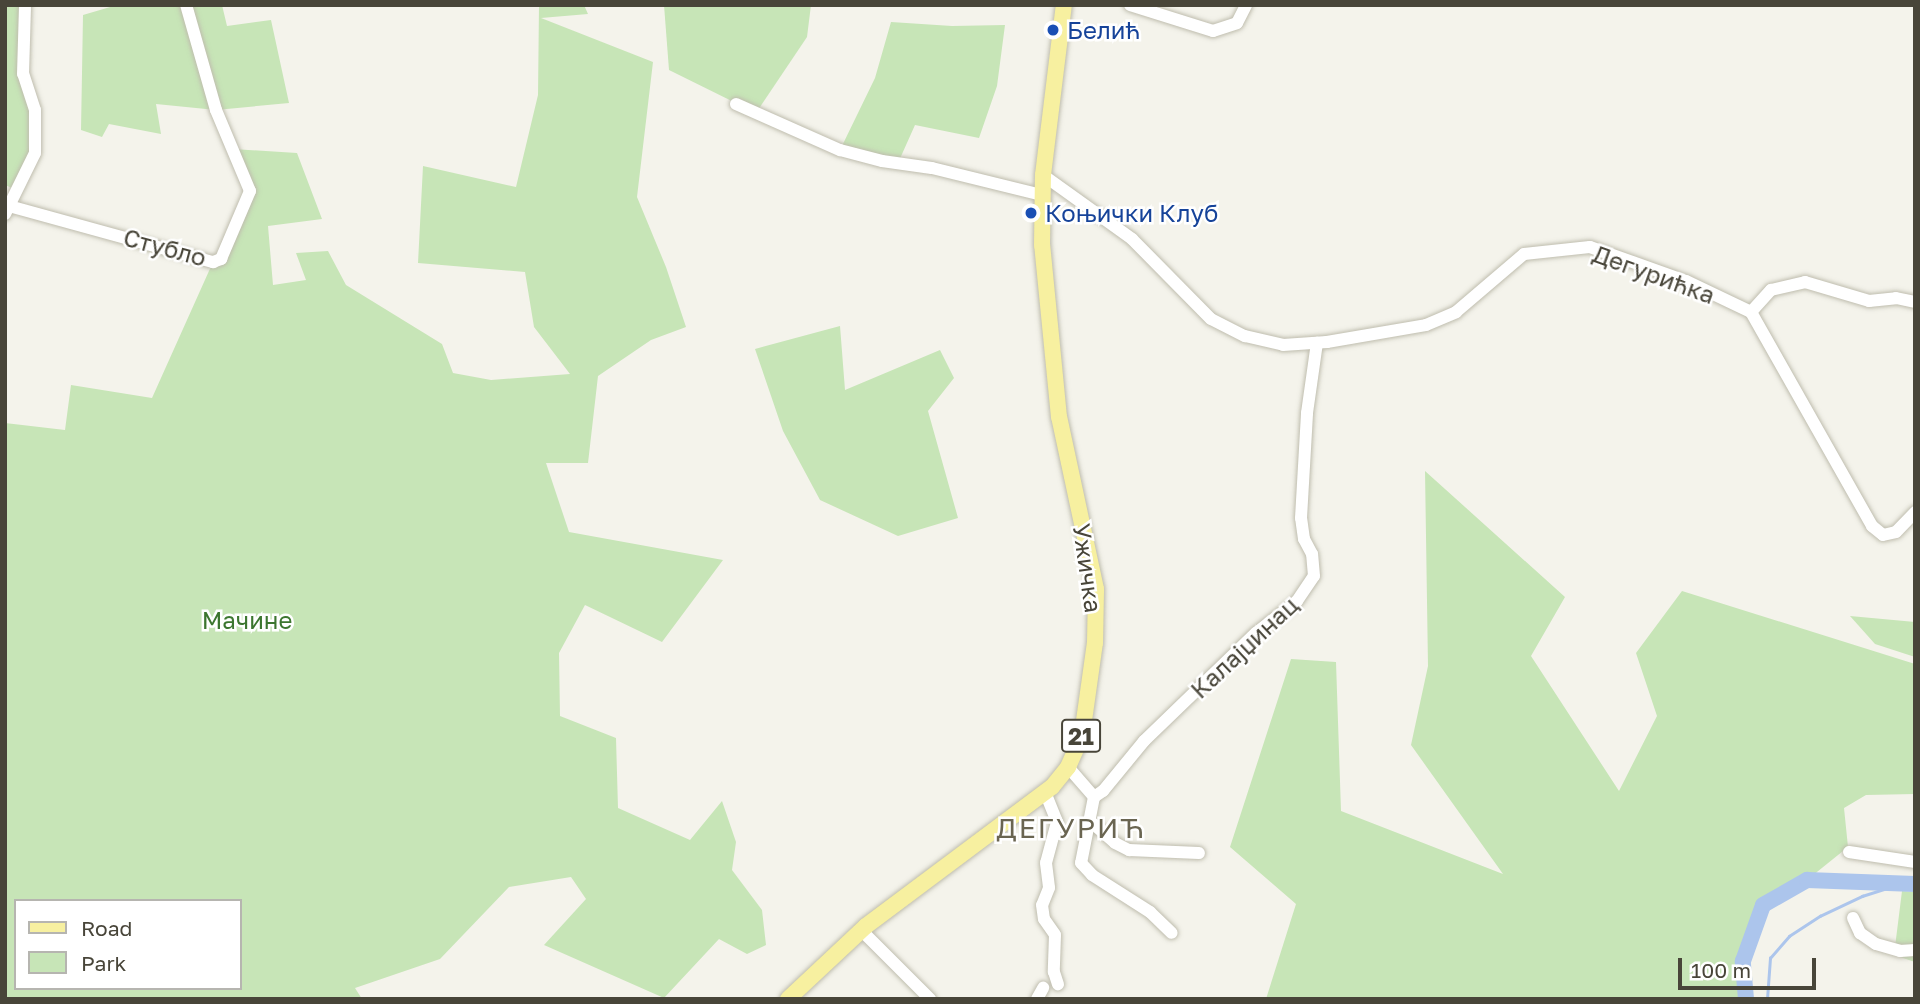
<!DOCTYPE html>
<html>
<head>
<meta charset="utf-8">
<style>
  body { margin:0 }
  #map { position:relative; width:1920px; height:1004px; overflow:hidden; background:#f4f3eb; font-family:"Golos Text",sans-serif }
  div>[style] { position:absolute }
  .green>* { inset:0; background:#c7e5b7 }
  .stream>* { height:2.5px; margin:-1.25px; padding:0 1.25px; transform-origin:1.25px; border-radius:1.25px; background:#acc5ec }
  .river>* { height:16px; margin:-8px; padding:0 8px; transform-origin:8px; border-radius:8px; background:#acc5ec }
  .roads { filter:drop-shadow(0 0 2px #bfbdae) drop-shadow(0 0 2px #bfbdae) }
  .minor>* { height:12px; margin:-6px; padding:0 6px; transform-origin:6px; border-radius:6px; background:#fff }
  .major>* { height:16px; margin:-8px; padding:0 8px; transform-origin:8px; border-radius:8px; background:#f7f0a0 }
  .dots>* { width:19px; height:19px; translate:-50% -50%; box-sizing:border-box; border:4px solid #fff; border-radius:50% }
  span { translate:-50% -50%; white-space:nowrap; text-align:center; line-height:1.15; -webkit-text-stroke:5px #fff; paint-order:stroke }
  .shield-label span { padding:2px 5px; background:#fff; border:2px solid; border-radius:5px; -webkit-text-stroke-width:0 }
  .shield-label { font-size:23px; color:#484539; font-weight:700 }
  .transit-label { font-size:24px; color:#164399 }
  .left { translate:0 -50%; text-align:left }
  .street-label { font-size:24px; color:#484539 }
  .park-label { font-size:24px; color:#3c762f }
  .quarter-label { font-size:28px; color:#6a6551; letter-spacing:2px }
  .frame { position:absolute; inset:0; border:7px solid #484539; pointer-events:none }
  .legend { position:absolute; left:14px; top:899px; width:228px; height:91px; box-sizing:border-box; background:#fff; border:2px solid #b6b5b0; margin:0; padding:9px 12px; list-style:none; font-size:21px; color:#484539 }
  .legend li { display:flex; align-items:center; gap:14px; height:35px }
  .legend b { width:35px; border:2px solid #b6b5b0 }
  .scale { position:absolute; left:1678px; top:958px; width:138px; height:32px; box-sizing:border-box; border:4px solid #484539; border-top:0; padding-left:9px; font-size:21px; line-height:24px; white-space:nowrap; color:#484539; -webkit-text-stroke:5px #fff; paint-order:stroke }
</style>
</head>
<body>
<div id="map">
  <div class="green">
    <i style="clip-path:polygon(5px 5px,25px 5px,22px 33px,35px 110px,35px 153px,17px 190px,5px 185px)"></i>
    <i style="clip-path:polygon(117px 5px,222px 5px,227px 26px,271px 20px,289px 103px,216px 110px,156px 104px,161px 134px,109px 124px,102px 137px,81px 130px,83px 15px)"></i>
    <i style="clip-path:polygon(evenodd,539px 5px,584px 5px,588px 14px,541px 18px,653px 62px,637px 197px,666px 267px,686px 327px,651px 340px,598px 376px,588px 463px,546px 463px,569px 532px,723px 560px,662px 642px,585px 605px,559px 653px,560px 716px,616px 738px,618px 808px,690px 840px,722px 801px,736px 842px,732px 870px,762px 910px,766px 945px,747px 954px,719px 939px,664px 998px,544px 945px,586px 899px,571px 877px,509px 887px,440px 959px,355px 988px,362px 999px,5px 999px,5px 423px,65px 430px,71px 385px,152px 398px,213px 262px,250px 191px,233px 149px,297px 153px,322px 219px,268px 226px,273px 285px,306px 280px,296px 253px,328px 251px,346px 285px,442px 344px,453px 373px,491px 380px,570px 374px,534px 327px,525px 272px,418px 263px,423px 166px,516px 187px,538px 95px,539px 5px,16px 901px,240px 901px,240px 988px,16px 988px,16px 901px)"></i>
    <i style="clip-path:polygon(664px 5px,811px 5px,807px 37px,756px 113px,669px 70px)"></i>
    <i style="clip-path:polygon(891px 22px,952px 26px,1005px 25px,997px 86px,979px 138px,915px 125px,898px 163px,840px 150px,875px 78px)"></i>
    <i style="clip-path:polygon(840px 326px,845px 390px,940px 350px,954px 378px,928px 411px,958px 518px,898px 536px,820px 500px,783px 431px,755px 349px)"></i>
    <i style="clip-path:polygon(1425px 471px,1565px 597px,1531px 656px,1619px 791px,1657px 716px,1636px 653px,1682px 591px,1915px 664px,1915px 794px,1866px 795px,1844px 808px,1848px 847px,1807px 880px,1763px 905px,1743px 961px,1746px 999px,1266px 999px,1296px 904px,1230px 847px,1291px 659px,1336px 662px,1341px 811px,1503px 874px,1411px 745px,1428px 666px)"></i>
    <i style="clip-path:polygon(1850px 616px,1915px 622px,1915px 657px,1875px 644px)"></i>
    <i style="clip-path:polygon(1902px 891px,1915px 892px,1915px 962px,1894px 955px)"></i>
  </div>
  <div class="stream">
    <i style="left:1767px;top:999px;width:41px;rotate:-85.8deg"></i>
    <i style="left:1770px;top:958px;width:29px;rotate:-49deg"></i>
    <i style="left:1789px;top:936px;width:37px;rotate:-33deg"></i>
    <i style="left:1820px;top:916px;width:47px;rotate:-25.5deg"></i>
    <i style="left:1862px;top:896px;width:43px;rotate:-17.6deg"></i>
  </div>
  <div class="river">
    <i style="left:1746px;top:999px;width:38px;rotate:-95deg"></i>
    <i style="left:1743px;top:961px;width:59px;rotate:-70.3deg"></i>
    <i style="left:1763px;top:905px;width:51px;rotate:-29.6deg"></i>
    <i style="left:1807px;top:880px;width:108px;rotate:2.1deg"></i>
  </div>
  <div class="roads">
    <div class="minor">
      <i style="left:1130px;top:5px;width:87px;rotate:17.4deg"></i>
      <i style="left:1213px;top:31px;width:25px;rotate:-18deg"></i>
      <i style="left:1237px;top:23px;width:20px;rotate:-63deg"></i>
      <i style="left:736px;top:104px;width:114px;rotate:23.9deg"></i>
      <i style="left:840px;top:150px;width:43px;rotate:14.7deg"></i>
      <i style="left:882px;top:161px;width:50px;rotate:8deg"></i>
      <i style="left:932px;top:168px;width:113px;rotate:13.8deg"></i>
      <i style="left:1043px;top:175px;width:110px;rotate:35.7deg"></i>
      <i style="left:1132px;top:239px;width:112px;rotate:45.4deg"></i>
      <i style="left:1211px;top:319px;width:38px;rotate:27deg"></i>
      <i style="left:1245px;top:336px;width:39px;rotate:13deg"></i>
      <i style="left:1283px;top:345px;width:44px;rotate:-3.9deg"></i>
      <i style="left:1327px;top:342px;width:100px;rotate:-9.7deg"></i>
      <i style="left:1426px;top:325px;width:33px;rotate:-23deg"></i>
      <i style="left:1456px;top:312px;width:89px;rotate:-40.5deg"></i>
      <i style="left:1524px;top:254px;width:66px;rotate:-6.1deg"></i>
      <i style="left:1590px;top:247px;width:102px;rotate:19.5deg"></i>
      <i style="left:1686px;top:281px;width:72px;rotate:25.5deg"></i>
      <i style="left:1751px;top:312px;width:246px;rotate:60.5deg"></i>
      <i style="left:1872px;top:526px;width:14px;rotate:39deg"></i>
      <i style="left:1883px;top:535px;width:13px;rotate:-13deg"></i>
      <i style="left:1896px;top:532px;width:28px;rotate:-46deg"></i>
      <i style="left:9px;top:206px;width:212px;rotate:15.4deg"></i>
      <i style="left:213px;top:262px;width:9px;rotate:-21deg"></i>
      <i style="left:221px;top:259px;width:74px;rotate:-66.9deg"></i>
      <i style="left:250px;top:191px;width:88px;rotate:-112.8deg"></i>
      <i style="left:216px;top:110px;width:109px;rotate:-105.9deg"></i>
      <i style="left:5px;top:214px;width:68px;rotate:-63.8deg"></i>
      <i style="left:35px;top:153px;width:43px;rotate:-90deg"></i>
      <i style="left:35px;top:110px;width:38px;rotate:-108deg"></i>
      <i style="left:23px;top:74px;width:69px;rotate:-88.3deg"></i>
      <i style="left:1751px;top:312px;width:30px;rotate:-48deg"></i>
      <i style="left:1771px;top:290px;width:35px;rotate:-13deg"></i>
      <i style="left:1805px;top:282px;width:67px;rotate:16.5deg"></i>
      <i style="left:1869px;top:301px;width:27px;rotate:-6deg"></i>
      <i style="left:1896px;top:298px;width:19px;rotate:12deg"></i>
      <i style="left:1068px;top:767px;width:40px;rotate:49deg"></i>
      <i style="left:1094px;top:797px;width:11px;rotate:-34deg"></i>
      <i style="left:1103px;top:791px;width:65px;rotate:-50.6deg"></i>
      <i style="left:1144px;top:741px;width:156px;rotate:-44deg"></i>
      <i style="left:1256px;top:633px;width:52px;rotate:-38deg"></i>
      <i style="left:1297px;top:601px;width:30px;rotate:-56deg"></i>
      <i style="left:1314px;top:576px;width:22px;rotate:-95deg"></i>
      <i style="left:1312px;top:554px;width:17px;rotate:-118deg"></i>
      <i style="left:1304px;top:539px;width:21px;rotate:-98deg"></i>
      <i style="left:1301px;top:518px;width:105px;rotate:-86.7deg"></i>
      <i style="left:1307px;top:413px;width:71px;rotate:-81.9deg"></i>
      <i style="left:1045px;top:792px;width:32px;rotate:68deg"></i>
      <i style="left:1057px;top:822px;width:42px;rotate:105deg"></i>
      <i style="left:1046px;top:863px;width:25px;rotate:83deg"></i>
      <i style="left:1049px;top:888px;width:18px;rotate:112deg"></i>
      <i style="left:1042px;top:905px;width:14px;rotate:82deg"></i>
      <i style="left:1044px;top:919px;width:19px;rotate:55deg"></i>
      <i style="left:1055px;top:935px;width:37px;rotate:92deg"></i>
      <i style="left:1054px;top:972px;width:13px;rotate:72deg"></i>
      <i style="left:1094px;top:797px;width:67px;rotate:101.1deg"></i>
      <i style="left:1081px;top:863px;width:16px;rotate:47deg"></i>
      <i style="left:1092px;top:875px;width:69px;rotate:32.5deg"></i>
      <i style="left:1150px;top:912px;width:30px;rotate:44deg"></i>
      <i style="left:1090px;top:821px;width:33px;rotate:41deg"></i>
      <i style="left:1115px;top:843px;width:16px;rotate:27deg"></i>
      <i style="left:1129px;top:850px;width:70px;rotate:2.5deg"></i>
      <i style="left:1849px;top:852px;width:67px;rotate:8.6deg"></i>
      <i style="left:1853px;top:918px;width:17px;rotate:65deg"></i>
      <i style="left:1860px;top:933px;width:19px;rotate:35deg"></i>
      <i style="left:1876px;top:944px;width:25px;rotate:16deg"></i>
      <i style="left:1900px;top:951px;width:15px;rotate:-4deg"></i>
      <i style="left:861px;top:930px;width:98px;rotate:45deg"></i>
      <i style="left:1037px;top:999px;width:13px;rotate:-61deg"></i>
    </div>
    <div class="major">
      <i style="left:788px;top:999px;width:107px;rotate:-43.1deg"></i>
      <i style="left:866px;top:926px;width:232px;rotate:-36.8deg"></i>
      <i style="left:1052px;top:787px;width:26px;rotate:-51deg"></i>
      <i style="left:1068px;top:767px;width:35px;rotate:-66deg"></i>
      <i style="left:1082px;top:735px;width:93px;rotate:-82deg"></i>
      <i style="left:1095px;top:643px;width:54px;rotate:-88.9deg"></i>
      <i style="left:1096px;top:589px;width:176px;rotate:-102.1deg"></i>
      <i style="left:1059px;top:417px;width:173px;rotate:-95.6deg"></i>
      <i style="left:1042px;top:245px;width:70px;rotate:-89.2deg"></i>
      <i style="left:1043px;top:175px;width:171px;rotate:-83deg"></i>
    </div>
  </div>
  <div class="dots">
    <i style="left:1053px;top:30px;background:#1a4fb4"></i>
    <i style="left:1031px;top:213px;background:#1a4fb4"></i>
  </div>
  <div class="shield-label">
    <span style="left:1081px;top:736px">21</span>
  </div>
  <div class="transit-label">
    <span class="left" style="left:1067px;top:30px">Белић</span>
    <span class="left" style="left:1045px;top:213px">Коњички Клуб</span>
  </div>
  <div class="street-label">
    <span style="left:165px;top:247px;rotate:15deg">Стубло</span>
    <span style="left:1654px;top:274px;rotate:20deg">Дегурићка</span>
    <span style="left:1088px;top:568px;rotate:82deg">Ужичка</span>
    <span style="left:1244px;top:647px;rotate:-43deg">Калајџинац</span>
  </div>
  <div class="park-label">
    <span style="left:247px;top:620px">Мачине</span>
  </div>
  <div class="quarter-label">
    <span style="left:1071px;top:828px">ДЕГУРИЋ</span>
  </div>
  <div class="frame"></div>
  <ul class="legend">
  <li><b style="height:9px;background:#f7f0a0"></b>Road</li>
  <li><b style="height:19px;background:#c7e5b7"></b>Park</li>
  </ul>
  <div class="scale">100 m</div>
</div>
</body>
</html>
